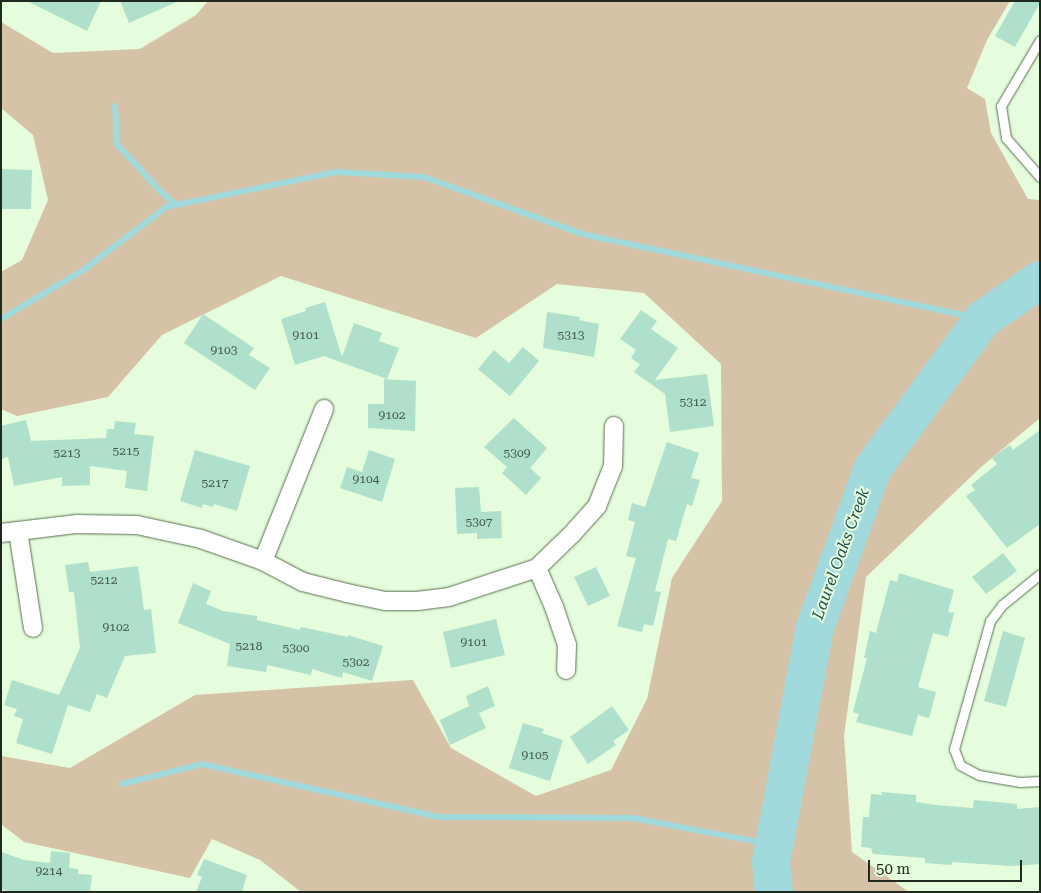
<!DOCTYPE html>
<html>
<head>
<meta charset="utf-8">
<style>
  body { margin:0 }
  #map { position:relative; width:1041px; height:893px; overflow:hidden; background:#e5fddc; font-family:"Roboto Serif",serif }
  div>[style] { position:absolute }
  .green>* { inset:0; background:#d6c2a7 }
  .stream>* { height:6px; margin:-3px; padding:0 3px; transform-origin:3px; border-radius:3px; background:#a0dadc }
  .river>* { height:38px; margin:-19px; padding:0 19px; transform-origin:19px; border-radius:19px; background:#a0dadc }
  .building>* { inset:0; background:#aee0cb }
  .roads { filter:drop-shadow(0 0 1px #5b6f53) drop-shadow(0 0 1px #5b6f53) }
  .service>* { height:9px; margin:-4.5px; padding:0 4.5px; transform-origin:4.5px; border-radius:4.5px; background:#fff }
  .minor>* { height:18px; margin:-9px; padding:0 9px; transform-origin:9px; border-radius:9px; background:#fff }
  span { translate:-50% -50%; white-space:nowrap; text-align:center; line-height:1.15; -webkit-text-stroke:4px #e5fddc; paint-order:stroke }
  .number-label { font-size:12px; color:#445748 }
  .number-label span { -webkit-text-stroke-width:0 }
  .water-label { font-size:16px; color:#1d5051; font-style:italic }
  .frame { position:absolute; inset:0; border:2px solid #20291d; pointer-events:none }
  .scale { position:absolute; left:868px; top:860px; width:154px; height:22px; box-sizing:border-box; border:2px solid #20291d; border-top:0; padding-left:6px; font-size:15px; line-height:18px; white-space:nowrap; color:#20291d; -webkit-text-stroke:4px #e5fddc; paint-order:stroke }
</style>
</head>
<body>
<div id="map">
  <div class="green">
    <i style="clip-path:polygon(208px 1px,1010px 1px,987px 40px,967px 88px,985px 99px,991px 133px,1028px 199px,1040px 200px,1040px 418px,980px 468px,866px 577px,844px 736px,852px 852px,909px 892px,301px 892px,260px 860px,212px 839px,190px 878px,24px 842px,1px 824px,1px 756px,70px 768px,195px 695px,413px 680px,451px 748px,536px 796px,611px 770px,647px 699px,672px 578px,722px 501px,721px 364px,644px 293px,557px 284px,476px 338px,281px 276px,162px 335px,108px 397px,17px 416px,1px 409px,1px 272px,22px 260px,48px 200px,33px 135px,1px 108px,1px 22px,53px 53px,140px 49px,196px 15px)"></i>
  </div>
  <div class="stream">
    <i style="left:115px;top:106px;width:38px;rotate:87deg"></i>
    <i style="left:117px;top:144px;width:62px;rotate:47.6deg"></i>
    <i style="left:159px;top:190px;width:23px;rotate:41deg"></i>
    <i style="left:1px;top:319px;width:94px;rotate:-30.7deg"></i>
    <i style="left:82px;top:271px;width:106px;rotate:-37.3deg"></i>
    <i style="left:166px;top:207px;width:175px;rotate:-11.6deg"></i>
    <i style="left:337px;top:172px;width:87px;rotate:3.3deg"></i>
    <i style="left:424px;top:177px;width:168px;rotate:19.8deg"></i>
    <i style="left:582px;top:234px;width:410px;rotate:12deg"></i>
    <i style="left:122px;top:784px;width:82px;rotate:-14deg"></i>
    <i style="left:202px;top:764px;width:244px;rotate:12.6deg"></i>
    <i style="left:440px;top:817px;width:193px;rotate:0.3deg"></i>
    <i style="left:633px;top:818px;width:144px;rotate:10.8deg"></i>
  </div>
  <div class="river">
    <i style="left:774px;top:892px;width:30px;rotate:-96deg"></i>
    <i style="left:771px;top:862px;width:238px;rotate:-79.4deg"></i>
    <i style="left:815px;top:628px;width:170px;rotate:-70.1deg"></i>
    <i style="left:873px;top:468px;width:185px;rotate:-53.6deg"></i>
    <i style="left:983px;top:319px;width:69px;rotate:-34.4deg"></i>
  </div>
  <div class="building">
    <i style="clip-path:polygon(27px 1px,101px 1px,87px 31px)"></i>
    <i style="clip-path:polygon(120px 1px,179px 1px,129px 23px)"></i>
    <i style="clip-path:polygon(1015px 1px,1040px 1px,1040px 3px,1015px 47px,995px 36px)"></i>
    <i style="clip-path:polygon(1px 169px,32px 170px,31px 209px,1px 209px)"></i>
    <i style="clip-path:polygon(325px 302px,342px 357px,354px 323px,382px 333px,379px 341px,399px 348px,387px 379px,324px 356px,295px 365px,281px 319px,306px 311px,305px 308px)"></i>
    <i style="clip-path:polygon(641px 310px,657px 321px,651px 329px,678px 348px,655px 380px,707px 374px,714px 426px,670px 432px,665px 394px,634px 372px,640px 364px,631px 358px,636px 350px,620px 339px)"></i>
    <i style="clip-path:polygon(547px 312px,580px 317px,579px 320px,599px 324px,594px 357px,543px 348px)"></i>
    <i style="clip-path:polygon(203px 314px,254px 348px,249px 355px,270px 368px,255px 390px,184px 343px)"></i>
    <i style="clip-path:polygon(523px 347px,539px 361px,510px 396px,478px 369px,494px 350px,509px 363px)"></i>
    <i style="clip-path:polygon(384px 379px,416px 381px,415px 431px,368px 428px,368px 404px,384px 404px)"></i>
    <i style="clip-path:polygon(514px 418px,547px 448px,530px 468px,541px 478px,526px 495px,502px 473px,507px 467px,484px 447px)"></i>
    <i style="clip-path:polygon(26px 420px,31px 441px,106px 438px,107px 429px,114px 429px,115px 421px,136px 423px,134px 434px,154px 436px,147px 491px,125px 488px,127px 471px,90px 466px,90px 485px,62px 486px,62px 477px,14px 486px,8px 457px,1px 459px,1px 426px)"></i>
    <i style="clip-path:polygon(1040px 430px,1040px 524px,1007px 548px,966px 496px,975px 490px,971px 485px,997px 464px,992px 458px,1010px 445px,1013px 450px)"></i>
    <i style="clip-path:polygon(667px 442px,699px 453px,691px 478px,700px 480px,692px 506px,687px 504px,676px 541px,668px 539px,655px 591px,661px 592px,653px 626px,644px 624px,642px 632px,617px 626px,636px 558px,626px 556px,635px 522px,628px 520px,632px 503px,645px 507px)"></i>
    <i style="clip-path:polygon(195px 450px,250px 466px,237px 511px,214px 504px,213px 507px,203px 504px,202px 508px,180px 501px)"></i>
    <i style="clip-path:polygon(369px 450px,395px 459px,382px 502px,340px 488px,347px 467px,362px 472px)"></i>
    <i style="clip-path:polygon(479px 487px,481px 512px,501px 511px,502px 538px,477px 539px,477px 533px,457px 534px,455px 488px)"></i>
    <i style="clip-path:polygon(1003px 553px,1017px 571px,986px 594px,972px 577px)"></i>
    <i style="clip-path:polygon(88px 562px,90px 572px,138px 566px,144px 610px,151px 609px,156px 653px,125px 656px,107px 698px,97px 694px,90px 712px,68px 705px,52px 754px,16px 743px,23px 719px,14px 716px,17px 709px,4px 705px,12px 680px,59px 695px,80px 648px,74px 592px,69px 592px,65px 565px)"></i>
    <i style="clip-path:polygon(596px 567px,610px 596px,588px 606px,574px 577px)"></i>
    <i style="clip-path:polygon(899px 573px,954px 590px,948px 612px,954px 613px,948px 637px,933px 633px,918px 687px,936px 692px,929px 718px,918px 715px,912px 736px,856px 722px,859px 714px,853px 712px,867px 658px,864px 658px,870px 631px,876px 633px,890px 580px,897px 582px)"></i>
    <i style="clip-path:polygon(193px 583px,211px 591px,206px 604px,223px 611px,257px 616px,257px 620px,300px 630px,301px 627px,348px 637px,348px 635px,383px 646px,372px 681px,343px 672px,342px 678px,312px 669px,311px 675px,267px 665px,266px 672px,227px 666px,230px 644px,178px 623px)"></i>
    <i style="clip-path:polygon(496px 619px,505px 655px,451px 668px,443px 632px)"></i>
    <i style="clip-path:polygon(1003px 631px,1025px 638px,1006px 707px,984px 701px)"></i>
    <i style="clip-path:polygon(488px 686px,495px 706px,479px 713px,486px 728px,450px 745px,440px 720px,469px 706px,466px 696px)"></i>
    <i style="clip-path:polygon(612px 706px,629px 730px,613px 741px,616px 745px,588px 764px,570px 737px)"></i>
    <i style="clip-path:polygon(523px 723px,544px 729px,542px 733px,563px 740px,550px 781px,509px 768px)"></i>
    <i style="clip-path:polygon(881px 792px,916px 795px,916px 802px,936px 805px,973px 808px,974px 800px,1017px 804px,1017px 809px,1040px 807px,1040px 864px,1011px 866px,952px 862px,951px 865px,925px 863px,925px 858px,873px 854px,871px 848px,861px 847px,863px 817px,869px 817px,871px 794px,882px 795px)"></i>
    <i style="clip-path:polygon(51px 851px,70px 853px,69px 868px,78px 869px,78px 874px,92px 875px,90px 892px,11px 892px,1px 889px,1px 852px,24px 860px,50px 863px)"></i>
    <i style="clip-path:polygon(204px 859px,247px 875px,242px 892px,196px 892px,202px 877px,197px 875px)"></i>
  </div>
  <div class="roads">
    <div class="service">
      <i style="left:1040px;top:40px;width:77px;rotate:120.6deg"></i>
      <i style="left:1001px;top:106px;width:32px;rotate:81deg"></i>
      <i style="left:1006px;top:138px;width:52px;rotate:48.9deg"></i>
      <i style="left:1040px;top:574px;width:49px;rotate:140.8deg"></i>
      <i style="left:1002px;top:605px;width:20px;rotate:127deg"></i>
      <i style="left:990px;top:621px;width:133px;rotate:105.7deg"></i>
      <i style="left:954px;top:749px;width:17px;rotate:69deg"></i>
      <i style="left:960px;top:765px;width:21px;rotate:28deg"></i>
      <i style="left:979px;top:775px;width:42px;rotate:9.7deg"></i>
      <i style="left:1020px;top:782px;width:20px;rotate:-3deg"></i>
    </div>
    <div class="minor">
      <i style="left:18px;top:531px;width:98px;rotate:81.2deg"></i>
      <i style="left:1px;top:533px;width:77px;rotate:-6.8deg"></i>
      <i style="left:77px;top:524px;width:60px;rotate:1deg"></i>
      <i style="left:137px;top:525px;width:66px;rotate:12.3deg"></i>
      <i style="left:201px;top:539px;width:66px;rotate:19.5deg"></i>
      <i style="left:263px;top:561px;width:45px;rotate:27.7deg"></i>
      <i style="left:303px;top:582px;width:45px;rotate:14deg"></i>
      <i style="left:347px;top:593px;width:40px;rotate:12deg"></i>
      <i style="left:386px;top:601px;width:31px"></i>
      <i style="left:417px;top:601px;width:32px;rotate:-7deg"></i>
      <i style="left:449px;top:597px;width:93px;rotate:-18.2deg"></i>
      <i style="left:537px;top:568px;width:49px;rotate:-44.2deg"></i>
      <i style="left:572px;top:534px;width:38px;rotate:-48deg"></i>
      <i style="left:597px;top:506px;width:43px;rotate:-68.2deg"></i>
      <i style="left:613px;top:466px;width:40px;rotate:-88.6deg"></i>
      <i style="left:263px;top:561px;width:164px;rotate:-68.1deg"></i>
      <i style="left:537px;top:568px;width:43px;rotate:66.4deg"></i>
      <i style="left:554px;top:607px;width:40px;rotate:71.1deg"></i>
      <i style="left:567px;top:645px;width:25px;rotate:92deg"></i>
    </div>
  </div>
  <div class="number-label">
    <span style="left:306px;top:336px">9101</span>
    <span style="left:571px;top:336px">5313</span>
    <span style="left:224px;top:351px">9103</span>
    <span style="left:693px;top:403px">5312</span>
    <span style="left:392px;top:416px">9102</span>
    <span style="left:126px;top:452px">5215</span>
    <span style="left:67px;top:454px">5213</span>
    <span style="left:517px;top:454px">5309</span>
    <span style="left:366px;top:480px">9104</span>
    <span style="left:215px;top:484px">5217</span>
    <span style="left:479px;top:523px">5307</span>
    <span style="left:104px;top:581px">5212</span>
    <span style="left:116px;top:628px">9102</span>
    <span style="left:474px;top:643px">9101</span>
    <span style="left:249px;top:647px">5218</span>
    <span style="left:296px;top:649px">5300</span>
    <span style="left:356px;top:663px">5302</span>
    <span style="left:535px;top:756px">9105</span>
    <span style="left:49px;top:872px">9214</span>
  </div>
  <div class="water-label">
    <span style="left:841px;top:554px;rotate:-70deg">Laurel Oaks Creek</span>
  </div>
  <div class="frame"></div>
  <div class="scale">50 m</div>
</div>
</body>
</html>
